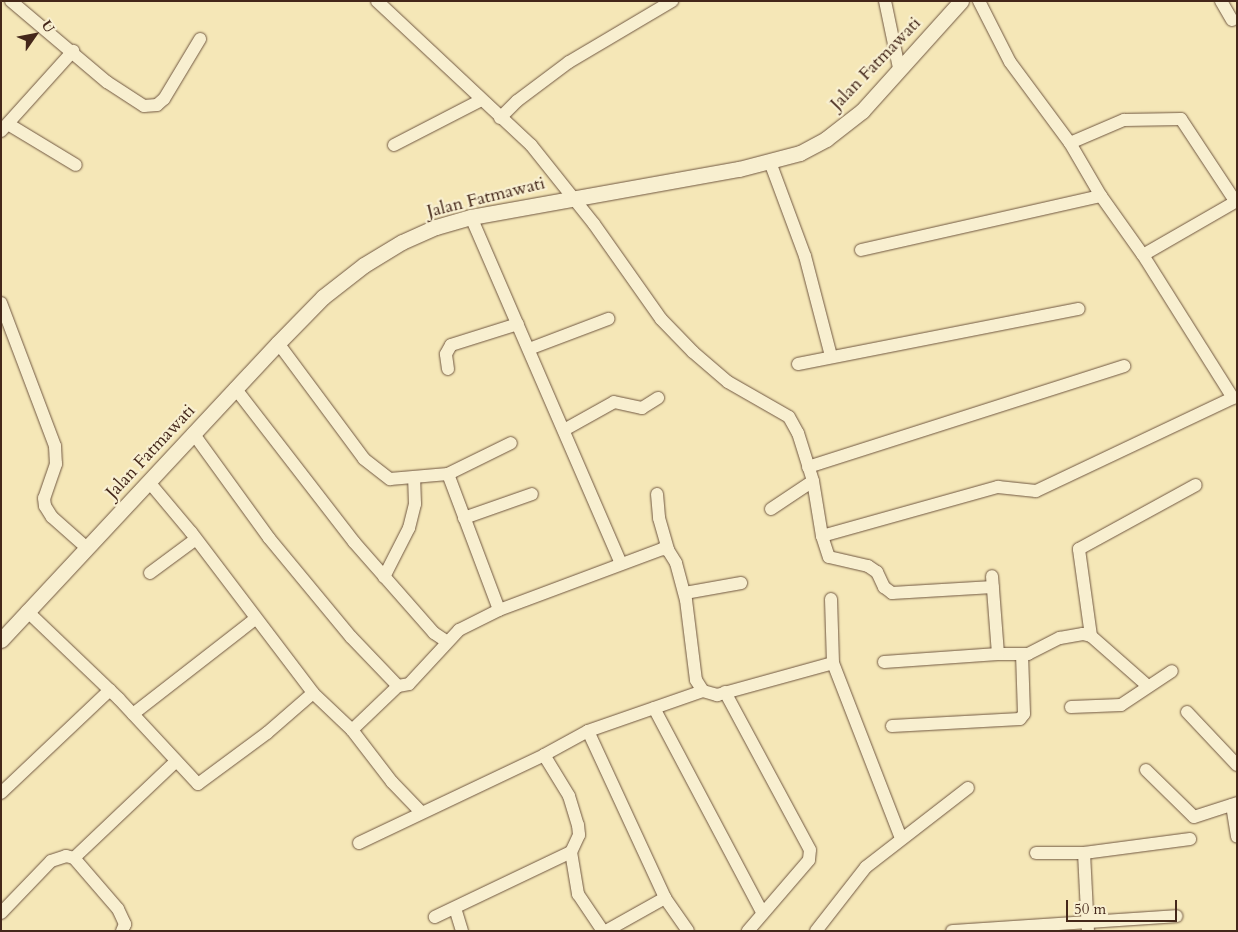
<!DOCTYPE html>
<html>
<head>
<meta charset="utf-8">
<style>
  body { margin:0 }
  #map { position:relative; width:1238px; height:932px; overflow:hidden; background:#f5e7b7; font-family:Cardo,serif }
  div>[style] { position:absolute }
  .roads { filter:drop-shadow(0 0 1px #705741) drop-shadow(0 0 1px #705741) }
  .minor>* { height:12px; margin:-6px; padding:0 6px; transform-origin:6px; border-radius:6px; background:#f8efd0 }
  .tertiary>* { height:15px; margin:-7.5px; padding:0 7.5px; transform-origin:7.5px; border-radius:7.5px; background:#f8efd0 }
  span { translate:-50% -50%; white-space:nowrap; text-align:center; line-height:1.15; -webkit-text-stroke:4.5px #f8efd0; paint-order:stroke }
  .street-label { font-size:18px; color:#44271a }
  .frame { position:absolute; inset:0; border:2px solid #44271a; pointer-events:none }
  .north { position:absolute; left:10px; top:10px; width:50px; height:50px; -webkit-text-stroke:4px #f8efd0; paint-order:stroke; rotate:57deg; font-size:14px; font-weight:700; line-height:20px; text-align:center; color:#44271a }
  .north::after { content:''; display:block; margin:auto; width:18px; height:22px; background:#44271a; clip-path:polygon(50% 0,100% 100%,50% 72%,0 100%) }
  .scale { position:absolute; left:1066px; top:900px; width:111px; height:22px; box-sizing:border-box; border:2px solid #44271a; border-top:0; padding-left:6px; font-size:15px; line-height:18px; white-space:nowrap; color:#44271a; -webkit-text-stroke:4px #f8efd0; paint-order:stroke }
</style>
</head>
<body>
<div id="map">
  <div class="roads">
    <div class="minor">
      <i style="left:11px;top:1px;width:126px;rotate:40.2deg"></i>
      <i style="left:107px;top:82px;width:44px;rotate:33deg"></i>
      <i style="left:144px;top:106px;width:13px;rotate:-4deg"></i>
      <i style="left:157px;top:105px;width:9px;rotate:-41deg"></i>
      <i style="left:164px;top:99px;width:70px;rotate:-59deg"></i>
      <i style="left:377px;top:1px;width:211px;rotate:43.1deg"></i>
      <i style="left:531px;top:145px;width:101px;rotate:51.4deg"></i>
      <i style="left:594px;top:224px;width:116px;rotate:54.8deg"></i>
      <i style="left:661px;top:319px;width:46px;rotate:45.9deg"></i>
      <i style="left:693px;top:352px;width:46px;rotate:40.6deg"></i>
      <i style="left:728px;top:382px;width:70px;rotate:29.8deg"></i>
      <i style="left:789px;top:417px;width:18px;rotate:61deg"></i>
      <i style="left:798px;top:433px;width:50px;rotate:72.6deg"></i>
      <i style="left:813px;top:481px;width:56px;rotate:80.7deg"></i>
      <i style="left:822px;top:536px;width:22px;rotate:72deg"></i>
      <i style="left:829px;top:557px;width:40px;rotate:13deg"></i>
      <i style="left:868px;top:566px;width:11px;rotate:34deg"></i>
      <i style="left:877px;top:572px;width:17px;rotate:65deg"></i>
      <i style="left:884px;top:587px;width:10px;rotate:37deg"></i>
      <i style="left:892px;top:593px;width:101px;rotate:-3.4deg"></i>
      <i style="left:885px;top:1px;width:68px;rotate:78.2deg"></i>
      <i style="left:979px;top:1px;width:68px;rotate:63.1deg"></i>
      <i style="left:1010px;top:62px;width:101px;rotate:53.5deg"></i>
      <i style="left:1070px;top:143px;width:61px;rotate:59.7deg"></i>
      <i style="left:1101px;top:196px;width:72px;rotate:54.6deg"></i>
      <i style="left:1143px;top:255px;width:108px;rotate:-29.9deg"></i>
      <i style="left:1221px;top:1px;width:22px;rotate:60deg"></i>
      <i style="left:500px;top:118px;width:24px;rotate:-45deg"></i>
      <i style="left:517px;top:101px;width:65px;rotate:-36.9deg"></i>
      <i style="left:569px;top:62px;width:120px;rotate:-30.6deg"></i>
      <i style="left:8px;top:124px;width:79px;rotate:31.1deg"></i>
      <i style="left:1px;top:131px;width:108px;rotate:-48deg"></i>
      <i style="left:1070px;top:143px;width:59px;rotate:-23.1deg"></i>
      <i style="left:1124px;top:120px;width:57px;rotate:-1deg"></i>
      <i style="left:1181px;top:119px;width:98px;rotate:56.6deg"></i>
      <i style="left:394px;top:145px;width:98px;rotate:-27.3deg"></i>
      <i style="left:770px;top:162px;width:100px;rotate:69.6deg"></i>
      <i style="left:805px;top:256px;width:103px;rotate:75.4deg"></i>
      <i style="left:471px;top:217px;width:376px;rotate:66.6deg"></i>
      <i style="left:861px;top:250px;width:246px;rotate:-12.7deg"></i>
      <i style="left:1px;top:303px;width:153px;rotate:69.3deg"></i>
      <i style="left:55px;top:446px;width:18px;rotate:87deg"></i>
      <i style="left:56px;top:464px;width:36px;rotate:109deg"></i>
      <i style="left:44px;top:498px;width:8px;rotate:83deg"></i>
      <i style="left:45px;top:506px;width:13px;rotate:58deg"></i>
      <i style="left:52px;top:517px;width:47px;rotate:41.5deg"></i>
      <i style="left:278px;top:343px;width:144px;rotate:53.4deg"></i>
      <i style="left:364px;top:459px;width:33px;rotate:38deg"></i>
      <i style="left:390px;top:479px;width:58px;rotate:-4.9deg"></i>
      <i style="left:448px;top:474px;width:70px;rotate:-26.2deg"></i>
      <i style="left:529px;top:349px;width:85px;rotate:-20.8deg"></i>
      <i style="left:798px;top:364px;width:286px;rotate:-11.1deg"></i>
      <i style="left:448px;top:369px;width:15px;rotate:-98deg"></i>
      <i style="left:446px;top:354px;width:10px;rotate:-61deg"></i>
      <i style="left:451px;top:345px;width:70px;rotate:-17.4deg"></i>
      <i style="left:235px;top:388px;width:195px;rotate:52.3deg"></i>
      <i style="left:354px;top:542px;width:121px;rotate:48.7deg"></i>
      <i style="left:434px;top:633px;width:14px;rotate:34deg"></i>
      <i style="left:564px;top:430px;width:57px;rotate:-29.2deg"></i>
      <i style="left:614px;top:402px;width:29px;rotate:12deg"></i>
      <i style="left:642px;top:408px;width:19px;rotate:-32deg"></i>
      <i style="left:193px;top:433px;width:130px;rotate:54.1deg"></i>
      <i style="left:269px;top:538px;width:129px;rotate:50.4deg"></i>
      <i style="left:351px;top:637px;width:68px;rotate:46.2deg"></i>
      <i style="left:398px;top:686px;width:11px;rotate:-10deg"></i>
      <i style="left:409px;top:684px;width:74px;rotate:-47.2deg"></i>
      <i style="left:459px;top:630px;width:45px;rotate:-26.6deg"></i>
      <i style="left:499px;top:610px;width:174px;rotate:-20.5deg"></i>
      <i style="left:662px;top:549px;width:6px;rotate:9deg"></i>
      <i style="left:668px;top:550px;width:15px;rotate:58deg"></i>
      <i style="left:676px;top:563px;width:38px;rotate:75deg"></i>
      <i style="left:686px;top:600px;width:81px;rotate:82.9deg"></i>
      <i style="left:696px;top:680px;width:13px;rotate:58deg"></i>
      <i style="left:703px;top:691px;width:15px;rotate:16deg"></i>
      <i style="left:717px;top:695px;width:120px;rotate:-15.4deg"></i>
      <i style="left:808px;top:467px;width:332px;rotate:-17.7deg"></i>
      <i style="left:448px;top:474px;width:145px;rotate:69.4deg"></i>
      <i style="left:149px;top:482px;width:65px;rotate:50deg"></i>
      <i style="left:191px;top:532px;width:202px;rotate:52.8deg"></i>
      <i style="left:313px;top:693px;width:54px;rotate:43.5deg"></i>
      <i style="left:352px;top:730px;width:66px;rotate:52.4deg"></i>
      <i style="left:392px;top:782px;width:42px;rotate:46deg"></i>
      <i style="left:657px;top:494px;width:24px;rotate:85deg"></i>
      <i style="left:659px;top:518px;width:33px;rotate:74deg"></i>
      <i style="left:771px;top:509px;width:50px;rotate:-33.7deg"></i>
      <i style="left:464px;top:518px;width:72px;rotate:-19.4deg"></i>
      <i style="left:822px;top:536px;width:183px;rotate:-15.6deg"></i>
      <i style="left:998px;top:487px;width:38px;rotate:6deg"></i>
      <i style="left:1036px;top:491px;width:218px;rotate:-25.3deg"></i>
      <i style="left:1233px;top:398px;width:169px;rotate:-122.2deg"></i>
      <i style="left:150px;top:573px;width:57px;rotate:-36.5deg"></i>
      <i style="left:384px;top:577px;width:55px;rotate:-63deg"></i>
      <i style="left:409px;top:528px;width:25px;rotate:-76deg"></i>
      <i style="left:415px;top:504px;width:25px;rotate:-92deg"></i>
      <i style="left:685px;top:593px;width:57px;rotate:-10.1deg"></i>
      <i style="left:831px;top:599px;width:64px;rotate:88.2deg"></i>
      <i style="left:833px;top:663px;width:188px;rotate:68.8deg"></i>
      <i style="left:27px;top:611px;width:127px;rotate:43.7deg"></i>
      <i style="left:119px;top:699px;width:116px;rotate:47.1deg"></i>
      <i style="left:198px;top:784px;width:86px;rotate:-36.5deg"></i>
      <i style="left:267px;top:733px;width:61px;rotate:-41deg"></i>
      <i style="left:1091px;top:636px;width:88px;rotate:-97.9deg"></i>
      <i style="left:1079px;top:549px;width:133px;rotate:-28.7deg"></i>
      <i style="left:998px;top:654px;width:30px"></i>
      <i style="left:1028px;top:654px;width:36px;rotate:-27deg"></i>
      <i style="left:1060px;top:638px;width:23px;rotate:-10deg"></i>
      <i style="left:1083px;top:634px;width:8px;rotate:14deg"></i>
      <i style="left:1091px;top:636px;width:76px;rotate:41.3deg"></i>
      <i style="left:884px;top:662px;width:114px;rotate:-4deg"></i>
      <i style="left:998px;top:654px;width:78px;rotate:-94.4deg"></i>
      <i style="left:725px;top:692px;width:179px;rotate:61.7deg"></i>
      <i style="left:810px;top:850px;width:10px;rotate:96deg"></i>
      <i style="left:809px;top:860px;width:94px;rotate:130.7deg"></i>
      <i style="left:1071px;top:707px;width:50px;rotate:-2.3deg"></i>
      <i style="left:1121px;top:705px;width:61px;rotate:-33.7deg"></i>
      <i style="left:654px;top:708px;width:231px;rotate:62.1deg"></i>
      <i style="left:1187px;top:712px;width:73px;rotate:46.7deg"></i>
      <i style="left:133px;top:714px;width:155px;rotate:-37.9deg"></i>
      <i style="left:892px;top:726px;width:128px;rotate:-3.1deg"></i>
      <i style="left:1020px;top:719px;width:6px;rotate:-51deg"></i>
      <i style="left:1024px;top:714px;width:59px;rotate:-91.9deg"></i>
      <i style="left:352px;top:730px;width:64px;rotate:-43.7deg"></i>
      <i style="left:588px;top:731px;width:184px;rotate:65.2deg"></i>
      <i style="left:665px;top:898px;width:40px;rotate:55.1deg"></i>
      <i style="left:544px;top:755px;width:50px;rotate:-28.6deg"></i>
      <i style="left:588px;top:731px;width:122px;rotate:-19.2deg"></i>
      <i style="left:1146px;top:770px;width:67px;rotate:44.4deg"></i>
      <i style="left:1194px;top:817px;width:45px;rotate:-18deg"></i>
      <i style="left:1px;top:793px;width:150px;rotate:-43.4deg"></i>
      <i style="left:1232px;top:805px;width:32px;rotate:81deg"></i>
      <i style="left:359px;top:843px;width:205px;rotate:-25.4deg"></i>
      <i style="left:544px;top:755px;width:48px;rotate:58.6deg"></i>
      <i style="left:569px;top:796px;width:30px;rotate:73deg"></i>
      <i style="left:578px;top:825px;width:10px;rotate:84deg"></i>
      <i style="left:579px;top:835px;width:19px;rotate:115deg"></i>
      <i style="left:571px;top:852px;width:151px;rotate:154.5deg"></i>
      <i style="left:571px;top:852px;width:43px;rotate:80.5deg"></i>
      <i style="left:578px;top:894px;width:45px;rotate:56deg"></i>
      <i style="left:1036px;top:853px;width:48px"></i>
      <i style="left:1084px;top:853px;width:107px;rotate:-7.5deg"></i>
      <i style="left:1084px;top:853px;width:78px;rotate:87.1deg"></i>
      <i style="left:74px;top:858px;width:139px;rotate:-43.5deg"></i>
      <i style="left:455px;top:908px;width:24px;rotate:73deg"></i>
      <i style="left:1px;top:913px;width:72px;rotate:-46.1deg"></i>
      <i style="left:51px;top:861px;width:16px;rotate:-18deg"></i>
      <i style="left:66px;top:856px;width:8px;rotate:14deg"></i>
      <i style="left:74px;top:858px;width:67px;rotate:49.2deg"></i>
      <i style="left:118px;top:909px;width:17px;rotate:65deg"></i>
      <i style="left:125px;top:924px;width:8px;rotate:113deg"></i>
      <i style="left:606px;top:931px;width:68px;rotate:-29.2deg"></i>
      <i style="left:816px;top:931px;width:81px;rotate:-52deg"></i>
      <i style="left:866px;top:867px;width:129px;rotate:-37.8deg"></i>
      <i style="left:952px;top:931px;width:225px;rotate:-3.8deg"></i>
    </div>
    <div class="tertiary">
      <i style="left:1px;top:640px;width:406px;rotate:-47deg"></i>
      <i style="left:278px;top:343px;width:64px;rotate:-45.6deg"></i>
      <i style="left:323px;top:297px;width:52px;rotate:-38deg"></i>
      <i style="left:364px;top:265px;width:44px;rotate:-31.2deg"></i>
      <i style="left:402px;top:242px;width:37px;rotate:-24deg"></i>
      <i style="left:436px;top:227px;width:36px;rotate:-16deg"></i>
      <i style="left:471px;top:217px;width:272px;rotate:-10.2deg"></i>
      <i style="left:739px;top:169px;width:63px;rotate:-14.7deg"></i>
      <i style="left:800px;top:153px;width:30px;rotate:-28deg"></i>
      <i style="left:826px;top:139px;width:46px;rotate:-37.9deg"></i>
      <i style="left:862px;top:111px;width:148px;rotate:-48deg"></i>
    </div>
  </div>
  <div class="street-label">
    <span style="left:876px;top:64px;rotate:-46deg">Jalan Fatmawati</span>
    <span style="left:486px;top:198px;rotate:-14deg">Jalan Fatmawati</span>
    <span style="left:151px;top:452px;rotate:-47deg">Jalan Fatmawati</span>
  </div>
  <div class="frame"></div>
  <div class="north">U</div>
  <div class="scale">50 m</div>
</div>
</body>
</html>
